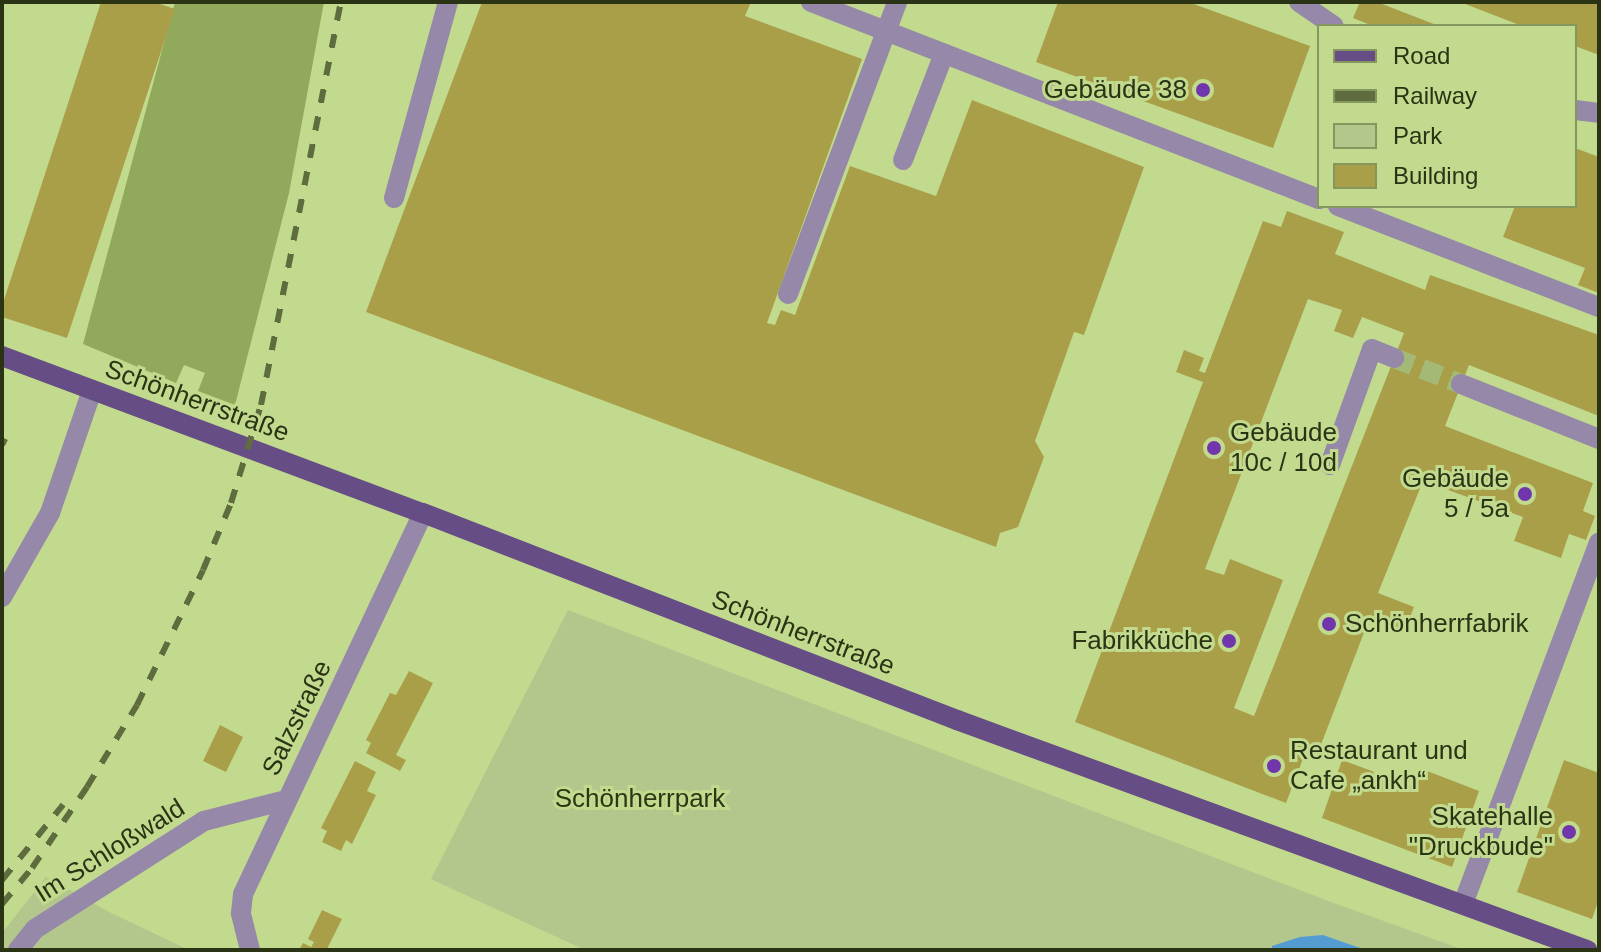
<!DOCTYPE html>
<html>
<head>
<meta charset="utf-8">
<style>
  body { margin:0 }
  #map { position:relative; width:1601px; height:952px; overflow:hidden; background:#c2da8e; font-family:Arial,sans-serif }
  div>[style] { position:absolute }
  .green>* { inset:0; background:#b3c68c }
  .forest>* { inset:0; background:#91a95a }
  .water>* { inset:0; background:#539bd1 }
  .building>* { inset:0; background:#a99f49 }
  .minor-tunnel>* { height:20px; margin-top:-10px; transform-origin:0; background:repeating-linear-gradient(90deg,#a4b976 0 20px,transparent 0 30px) }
  .minor>* { height:20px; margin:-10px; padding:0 10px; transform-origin:10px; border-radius:10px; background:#9588a8 }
  .major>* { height:20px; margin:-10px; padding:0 10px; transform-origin:10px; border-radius:10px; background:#664d85 }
  .rail>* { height:6px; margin-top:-3px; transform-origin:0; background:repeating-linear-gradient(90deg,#5e6c3e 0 14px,transparent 0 28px) }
  .dots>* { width:22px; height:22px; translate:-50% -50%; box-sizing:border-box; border:4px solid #c2da8e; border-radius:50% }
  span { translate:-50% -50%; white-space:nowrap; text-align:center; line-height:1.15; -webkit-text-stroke:6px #c2da8e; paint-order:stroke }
  .poi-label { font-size:26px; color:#2a3314 }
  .right { translate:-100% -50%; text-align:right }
  .left { translate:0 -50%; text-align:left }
  .street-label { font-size:26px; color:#2a3314 }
  .park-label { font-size:26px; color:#2c3614 }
  .frame { position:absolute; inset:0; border:4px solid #2a3314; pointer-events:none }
  .legend { position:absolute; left:1317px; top:24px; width:260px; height:184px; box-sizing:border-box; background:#c2da8e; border:2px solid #85975d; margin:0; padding:10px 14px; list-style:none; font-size:24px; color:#2a3314 }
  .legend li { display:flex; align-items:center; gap:16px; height:40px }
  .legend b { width:40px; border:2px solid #85975d }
</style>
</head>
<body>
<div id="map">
  <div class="green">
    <i style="clip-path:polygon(568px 610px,1331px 902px,1464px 950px,1366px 950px,1323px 935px,1272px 946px,1272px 950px,585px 950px,431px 879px)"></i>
    <i style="clip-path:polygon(46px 877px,109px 912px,189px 950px,2px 950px,2px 933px)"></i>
  </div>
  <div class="forest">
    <i style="clip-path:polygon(175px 2px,324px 2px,289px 193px,235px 405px,198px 391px,205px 373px,184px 365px,176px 383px,83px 344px)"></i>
  </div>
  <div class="water">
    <i style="clip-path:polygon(1323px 935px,1366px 950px,1272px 950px,1272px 946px,1300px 937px)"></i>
  </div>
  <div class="building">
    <i style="clip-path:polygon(101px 2px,154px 2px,175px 9px,67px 338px,2px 317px,2px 306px)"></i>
    <i style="clip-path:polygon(482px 2px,751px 2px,745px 16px,862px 59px,767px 323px,775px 325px,781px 310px,795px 315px,850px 166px,936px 196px,972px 100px,1144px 167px,1084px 335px,1074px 332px,1035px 441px,1044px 457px,1018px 527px,1000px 533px,996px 547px,366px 312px)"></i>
    <i style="clip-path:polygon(1058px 2px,1188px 2px,1310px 46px,1273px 148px,1036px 62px)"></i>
    <i style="clip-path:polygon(1360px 2px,1377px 2px,1439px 26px,1373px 26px,1353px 18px)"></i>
    <i style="clip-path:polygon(1460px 2px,1599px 2px,1599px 55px,1575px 46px,1575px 26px,1522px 26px)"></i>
    <i style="clip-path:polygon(1575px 148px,1599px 157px,1599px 293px,1578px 285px,1585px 268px,1503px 237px,1515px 206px,1575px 206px)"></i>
    <i style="clip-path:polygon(evenodd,1287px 211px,1344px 232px,1335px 254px,1425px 290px,1430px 275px,1599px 335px,1599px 416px,1469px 365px,1445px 426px,1593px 483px,1583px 511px,1595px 516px,1586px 540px,1569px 534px,1561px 558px,1520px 543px,1514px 541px,1523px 517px,1423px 481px,1378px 593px,1414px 607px,1405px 630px,1370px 617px,1317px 755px,1306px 751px,1286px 803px,1075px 722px,1203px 382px,1176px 372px,1184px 350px,1204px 358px,1199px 371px,1205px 373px,1263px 221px,1281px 227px,1287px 211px,1308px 299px,1342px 310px,1334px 331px,1353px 338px,1362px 317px,1404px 333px,1254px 716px,1234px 708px,1283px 580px,1230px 559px,1224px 575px,1205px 569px,1308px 299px)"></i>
    <i style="clip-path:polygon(409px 671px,433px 683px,396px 755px,406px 760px,400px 771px,366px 753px,371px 743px,366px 740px,390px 693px,396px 695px)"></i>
    <i style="clip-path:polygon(220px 725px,243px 737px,226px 772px,203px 761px)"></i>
    <i style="clip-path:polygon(1342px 760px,1415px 787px,1422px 769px,1479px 791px,1452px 867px,1322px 818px)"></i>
    <i style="clip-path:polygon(1564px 760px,1599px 773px,1599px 899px,1592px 919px,1517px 892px)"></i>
    <i style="clip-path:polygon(355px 761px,376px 772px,367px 791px,376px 795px,352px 844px,346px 840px,341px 851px,322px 842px,327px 831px,321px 828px)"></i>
    <i style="clip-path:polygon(322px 910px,342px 919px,327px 949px,299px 950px,303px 943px,311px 947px,314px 942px,308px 939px)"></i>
  </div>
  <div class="minor-tunnel">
    <i style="left:1394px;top:358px;width:72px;rotate:21.2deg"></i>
  </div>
  <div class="minor">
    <i style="left:811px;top:2px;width:545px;rotate:21.2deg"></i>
    <i style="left:1299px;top:2px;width:42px;rotate:34.4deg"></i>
    <i style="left:1575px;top:110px;width:24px;rotate:7deg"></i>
    <i style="left:903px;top:160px;width:114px;rotate:-68.9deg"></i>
    <i style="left:394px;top:198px;width:203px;rotate:-74.6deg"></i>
    <i style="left:1338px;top:206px;width:280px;rotate:21.2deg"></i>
    <i style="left:788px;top:294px;width:312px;rotate:-69.5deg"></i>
    <i style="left:1461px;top:384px;width:149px;rotate:21.7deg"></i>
    <i style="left:1330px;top:465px;width:123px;rotate:-70.1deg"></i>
    <i style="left:1372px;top:349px;width:24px;rotate:22deg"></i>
    <i style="left:2px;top:597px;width:97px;rotate:-60.3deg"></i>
    <i style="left:50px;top:513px;width:130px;rotate:-71.1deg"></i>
    <i style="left:1463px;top:904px;width:386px;rotate:-69.4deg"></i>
    <i style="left:18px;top:950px;width:27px;rotate:-51deg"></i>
    <i style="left:35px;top:929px;width:201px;rotate:-32.6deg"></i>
    <i style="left:204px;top:821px;width:85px;rotate:-14.4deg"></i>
    <i style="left:250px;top:950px;width:38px;rotate:-104deg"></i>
    <i style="left:241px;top:913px;width:19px;rotate:-84deg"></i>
    <i style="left:243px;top:894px;width:421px;rotate:-64.7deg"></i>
  </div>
  <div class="major">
    <i style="left:2px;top:356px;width:449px;rotate:20.5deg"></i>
    <i style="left:423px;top:513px;width:573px;rotate:21.19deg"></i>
    <i style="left:957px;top:720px;width:671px;rotate:20.06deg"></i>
  </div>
  <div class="rail">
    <i style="left:2px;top:445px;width:7px;rotate:-63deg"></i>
    <i style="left:2px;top:880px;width:97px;rotate:-50.9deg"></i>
    <i style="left:2px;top:904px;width:47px;rotate:-50.2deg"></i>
    <i style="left:32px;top:868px;width:98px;rotate:-55.8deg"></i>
    <i style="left:87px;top:787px;width:96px;rotate:-58.6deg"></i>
    <i style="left:137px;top:705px;width:150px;rotate:-63.9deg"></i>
    <i style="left:203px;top:570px;width:73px;rotate:-67.3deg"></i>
    <i style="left:231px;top:503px;width:102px;rotate:-73deg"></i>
    <i style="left:261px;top:405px;width:411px;rotate:-78.8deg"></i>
  </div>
  <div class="dots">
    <i style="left:1203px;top:90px;background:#7136ac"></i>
    <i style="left:1214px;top:448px;background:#7136ac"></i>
    <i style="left:1525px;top:494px;background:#7136ac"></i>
    <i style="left:1329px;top:624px;background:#7136ac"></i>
    <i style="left:1229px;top:641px;background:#7136ac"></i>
    <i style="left:1274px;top:766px;background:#7136ac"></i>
    <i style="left:1569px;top:832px;background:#7136ac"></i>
  </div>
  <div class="poi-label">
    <span class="right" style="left:1187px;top:90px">Gebäude 38</span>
    <span class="left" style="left:1230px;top:448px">Gebäude<br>10c / 10d</span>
    <span class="right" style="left:1509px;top:494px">Gebäude<br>5 / 5a</span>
    <span class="left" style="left:1345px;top:624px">Schönherrfabrik</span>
    <span class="right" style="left:1213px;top:641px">Fabrikküche</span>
    <span class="left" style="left:1290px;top:766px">Restaurant und<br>Cafe „ankh“</span>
    <span class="right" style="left:1553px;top:832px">Skatehalle<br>"Druckbude"</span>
  </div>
  <div class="street-label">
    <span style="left:197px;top:401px;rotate:20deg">Schönherrstraße</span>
    <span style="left:803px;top:633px;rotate:21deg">Schönherrstraße</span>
    <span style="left:297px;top:718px;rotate:-64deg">Salzstraße</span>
    <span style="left:110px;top:851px;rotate:-32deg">Im Schloßwald</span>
  </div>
  <div class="park-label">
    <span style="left:640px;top:799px">Schönherrpark</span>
  </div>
  <div class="frame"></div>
  <ul class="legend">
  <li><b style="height:10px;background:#664d85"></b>Road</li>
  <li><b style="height:10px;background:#5e6c3e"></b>Railway</li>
  <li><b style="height:22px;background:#b3c68c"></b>Park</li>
  <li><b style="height:22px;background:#a99f49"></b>Building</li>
  </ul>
</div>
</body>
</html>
